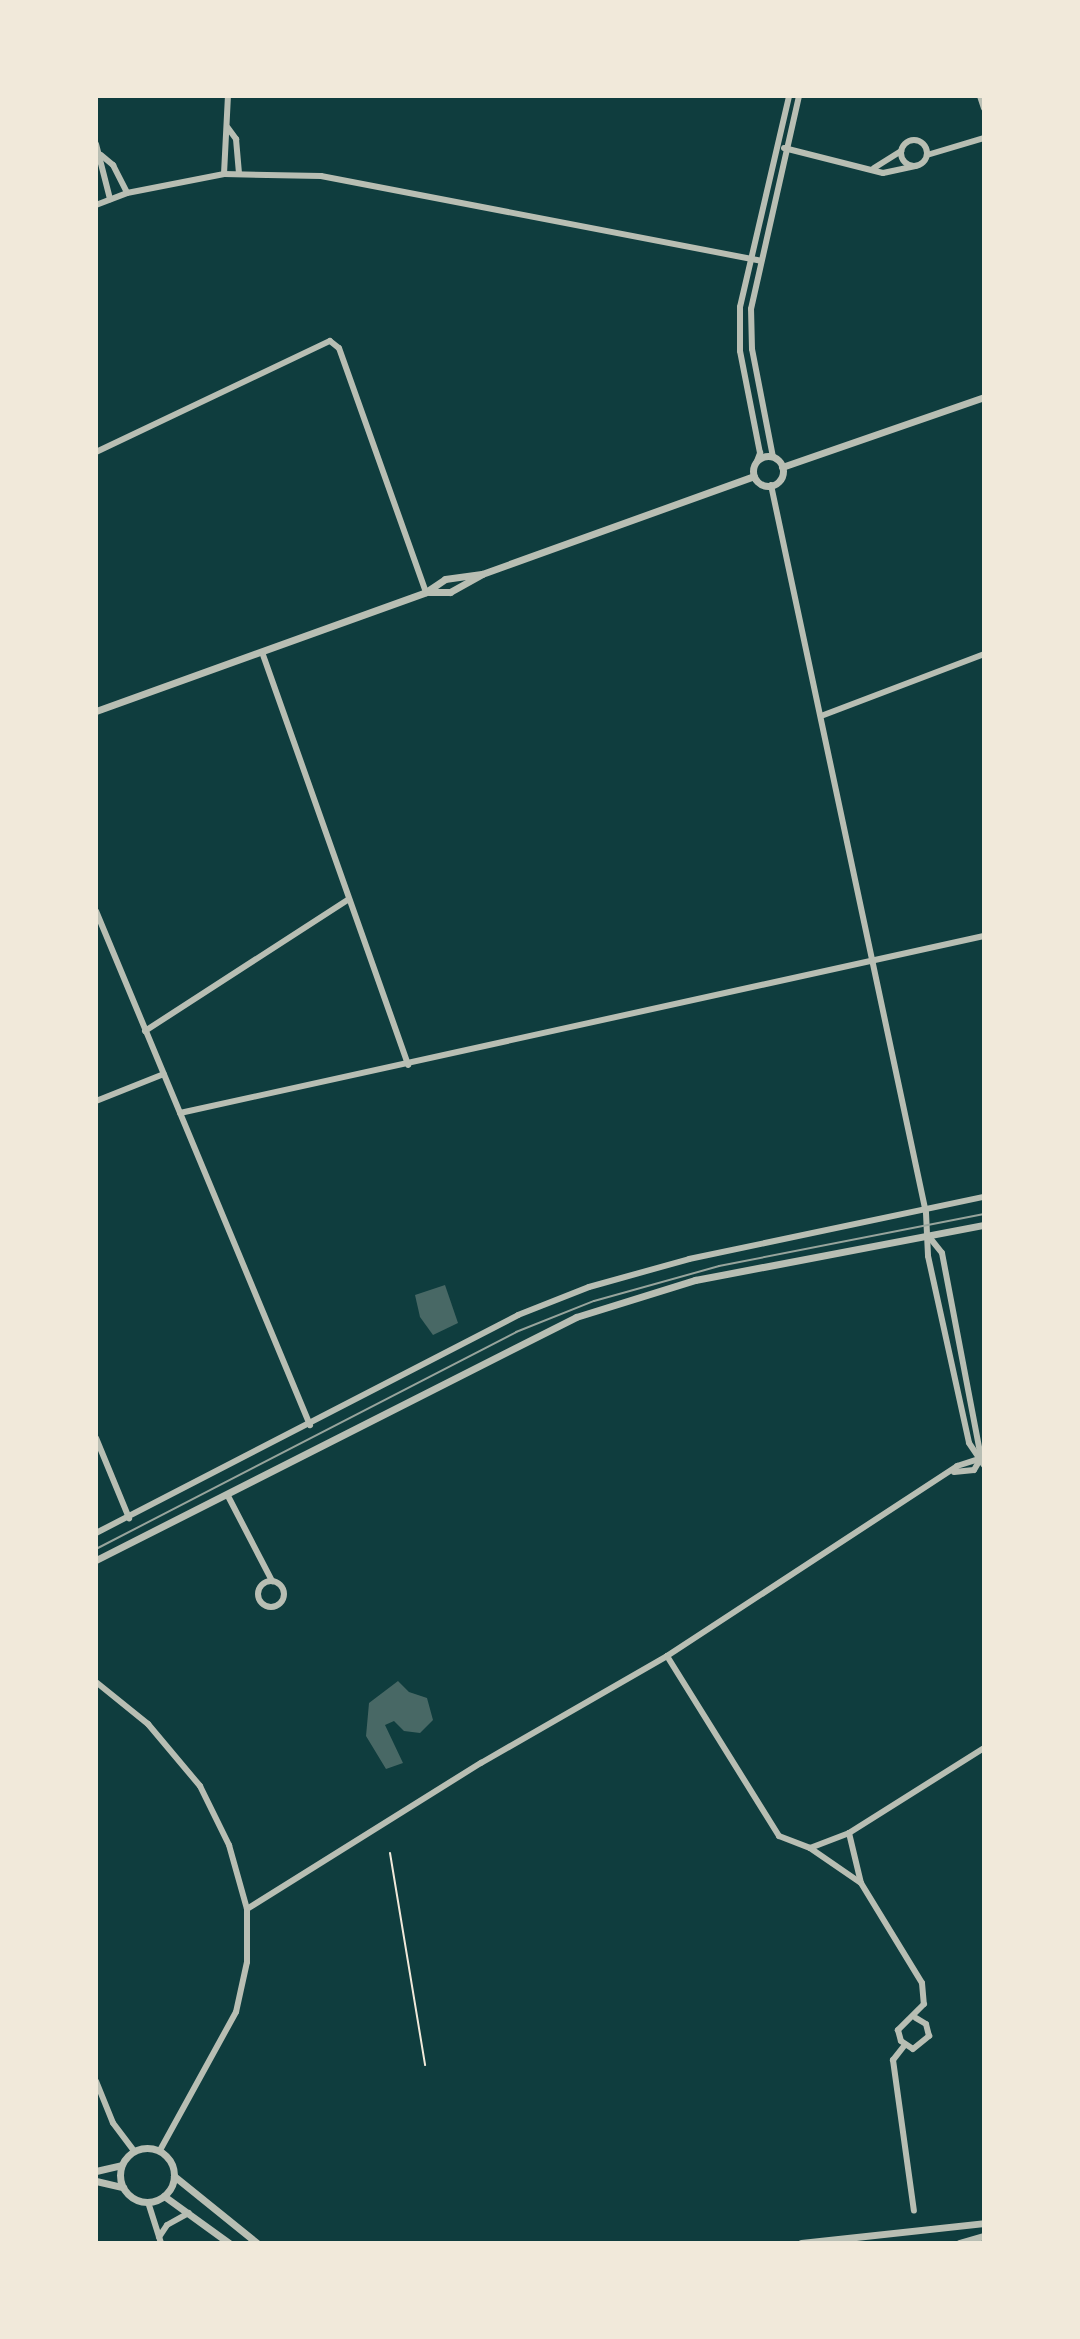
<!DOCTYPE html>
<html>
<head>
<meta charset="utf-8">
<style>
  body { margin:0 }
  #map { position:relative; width:1080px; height:2339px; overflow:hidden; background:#0f3d3e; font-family:"Sofia Sans Condensed",sans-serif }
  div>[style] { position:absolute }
  .building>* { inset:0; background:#486865 }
  .path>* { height:2px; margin:-1px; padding:0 1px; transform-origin:1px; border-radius:1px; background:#f1e9da }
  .minor>* { height:6px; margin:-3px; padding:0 3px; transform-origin:3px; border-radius:3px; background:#b8beb3 }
  .minor>.ring { margin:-3px; padding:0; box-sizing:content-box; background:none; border:6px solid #b8beb3; border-radius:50% }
  .tertiary>* { height:7px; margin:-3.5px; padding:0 3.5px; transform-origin:3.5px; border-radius:3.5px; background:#b8beb3 }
  .tertiary>.ring { margin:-3.5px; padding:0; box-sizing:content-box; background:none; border:7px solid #b8beb3; border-radius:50% }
  .tram>* { height:2px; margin:-1px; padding:0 1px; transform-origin:1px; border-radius:1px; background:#97a49c }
  span { translate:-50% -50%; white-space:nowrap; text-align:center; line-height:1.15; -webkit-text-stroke:8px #f1e9da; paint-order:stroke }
  .frame { position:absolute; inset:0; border:98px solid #f1e9da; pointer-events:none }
</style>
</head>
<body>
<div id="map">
  <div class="building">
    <i style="clip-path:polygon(445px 1285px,458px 1323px,433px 1335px,420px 1317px,415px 1295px)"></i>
    <i style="clip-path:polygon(398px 1681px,409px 1692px,427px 1698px,433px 1720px,420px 1733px,404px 1731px,394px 1721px,385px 1725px,403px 1763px,386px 1769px,366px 1736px,369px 1703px)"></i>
  </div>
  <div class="path">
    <i style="left:390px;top:1853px;width:215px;rotate:80.6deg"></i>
  </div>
  <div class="minor">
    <i style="left:980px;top:96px;width:13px;rotate:72deg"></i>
    <i style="left:228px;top:128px;width:14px;rotate:54deg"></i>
    <i style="left:236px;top:139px;width:34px;rotate:85deg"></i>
    <i class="ring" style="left:901px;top:140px;width:20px;height:20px"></i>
    <i style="left:96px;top:144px;width:57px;rotate:75.7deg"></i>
    <i style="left:784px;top:148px;width:102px;rotate:14.2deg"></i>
    <i style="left:883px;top:173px;width:33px;rotate:-12deg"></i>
    <i style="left:101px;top:155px;width:16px;rotate:40deg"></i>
    <i style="left:113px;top:165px;width:31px;rotate:63deg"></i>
    <i style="left:927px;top:155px;width:59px;rotate:-16.6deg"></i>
    <i style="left:874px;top:168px;width:32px;rotate:-32deg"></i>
    <i style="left:224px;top:174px;width:78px;rotate:-87.1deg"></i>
    <i style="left:96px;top:205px;width:33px;rotate:-21deg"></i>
    <i style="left:127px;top:193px;width:99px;rotate:-11.1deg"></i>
    <i style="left:224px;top:174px;width:97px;rotate:1.2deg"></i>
    <i style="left:321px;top:176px;width:448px;rotate:10.9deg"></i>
    <i style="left:96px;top:452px;width:259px;rotate:-25.4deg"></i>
    <i style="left:330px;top:341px;width:11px;rotate:38deg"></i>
    <i style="left:339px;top:348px;width:259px;rotate:70.4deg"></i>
    <i style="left:773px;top:457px;width:110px;rotate:-101deg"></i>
    <i style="left:752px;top:349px;width:40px;rotate:-91.4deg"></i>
    <i style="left:751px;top:309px;width:218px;rotate:-77.3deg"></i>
    <i style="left:757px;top:461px;width:9px;rotate:-69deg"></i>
    <i style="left:760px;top:453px;width:104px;rotate:-101.1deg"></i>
    <i style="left:740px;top:351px;width:44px;rotate:-90deg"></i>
    <i style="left:740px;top:307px;width:217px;rotate:-76.9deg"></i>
    <i style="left:771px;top:485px;width:744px;rotate:77.98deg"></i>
    <i style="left:926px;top:1213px;width:43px;rotate:87.3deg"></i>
    <i style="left:928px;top:1256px;width:191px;rotate:77.6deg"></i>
    <i style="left:969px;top:1443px;width:27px;rotate:56deg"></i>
    <i style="left:262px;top:652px;width:438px;rotate:70.5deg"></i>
    <i style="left:821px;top:716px;width:174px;rotate:-20.8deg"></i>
    <i style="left:96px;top:911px;width:557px;rotate:67.4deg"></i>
    <i style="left:145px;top:1031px;width:243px;rotate:-32.9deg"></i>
    <i style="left:96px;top:1101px;width:73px;rotate:-21.7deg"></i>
    <i style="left:180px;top:1113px;width:823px;rotate:-12.42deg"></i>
    <i style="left:930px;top:1238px;width:19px;rotate:51deg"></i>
    <i style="left:942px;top:1253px;width:209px;rotate:79.2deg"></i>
    <i style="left:96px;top:1438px;width:87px;rotate:67.6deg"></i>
    <i style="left:954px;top:1472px;width:20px;rotate:-6deg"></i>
    <i style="left:974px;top:1470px;width:14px;rotate:-60deg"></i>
    <i style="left:228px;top:1496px;width:96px;rotate:62.6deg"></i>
    <i style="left:96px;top:1533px;width:475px;rotate:-27.3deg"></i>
    <i style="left:518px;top:1315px;width:76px;rotate:-21.5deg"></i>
    <i style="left:589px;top:1287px;width:104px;rotate:-15.6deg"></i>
    <i style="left:689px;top:1259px;width:301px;rotate:-11.9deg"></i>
    <i class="ring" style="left:258px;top:1581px;width:20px;height:20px"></i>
    <i style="left:667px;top:1656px;width:212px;rotate:58.1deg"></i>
    <i style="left:779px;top:1836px;width:33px;rotate:21deg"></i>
    <i style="left:810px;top:1848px;width:62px;rotate:34.5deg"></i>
    <i style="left:96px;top:1682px;width:67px;rotate:38.9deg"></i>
    <i style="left:148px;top:1724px;width:81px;rotate:50deg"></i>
    <i style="left:200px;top:1786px;width:66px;rotate:63.8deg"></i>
    <i style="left:229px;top:1845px;width:66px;rotate:74.3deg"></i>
    <i style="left:247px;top:1909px;width:53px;rotate:90deg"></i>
    <i style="left:247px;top:1962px;width:51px;rotate:102.4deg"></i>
    <i style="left:236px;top:2012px;width:158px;rotate:118.8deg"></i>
    <i style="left:849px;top:1833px;width:51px;rotate:76.5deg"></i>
    <i style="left:861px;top:1883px;width:117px;rotate:58.6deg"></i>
    <i style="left:922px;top:1983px;width:21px;rotate:85deg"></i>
    <i style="left:924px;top:2004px;width:37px;rotate:135deg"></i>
    <i style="left:898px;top:2030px;width:11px;rotate:75deg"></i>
    <i style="left:901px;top:2041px;width:14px;rotate:34deg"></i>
    <i style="left:913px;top:2049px;width:21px;rotate:-39deg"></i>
    <i style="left:929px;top:2036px;width:12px;rotate:-104deg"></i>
    <i style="left:926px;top:2024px;width:12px;rotate:-149deg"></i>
    <i style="left:810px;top:1848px;width:42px;rotate:-21deg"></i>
    <i style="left:849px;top:1833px;width:160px;rotate:-32.2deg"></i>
    <i style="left:247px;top:1909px;width:276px;rotate:-32deg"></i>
    <i style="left:481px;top:1763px;width:215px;rotate:-29.9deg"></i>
    <i style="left:667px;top:1656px;width:347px;rotate:-33.2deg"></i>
    <i style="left:957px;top:1466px;width:25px;rotate:-18deg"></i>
    <i style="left:904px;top:2046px;width:18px;rotate:128deg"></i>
    <i style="left:893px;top:2060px;width:152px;rotate:82.1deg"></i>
    <i style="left:96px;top:2081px;width:45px;rotate:68deg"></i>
    <i style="left:113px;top:2123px;width:34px;rotate:53deg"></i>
    <i style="left:148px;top:2202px;width:43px;rotate:72.4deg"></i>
    <i style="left:159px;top:2237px;width:14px;rotate:-56deg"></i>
    <i style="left:167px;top:2225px;width:25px;rotate:-29deg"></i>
  </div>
  <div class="tertiary">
    <i class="ring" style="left:753px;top:456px;width:23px;height:23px"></i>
    <i style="left:782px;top:467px;width:214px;rotate:-19.1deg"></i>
    <i style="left:429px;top:592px;width:21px"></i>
    <i style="left:450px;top:592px;width:37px;rotate:-29deg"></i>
    <i style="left:482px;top:574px;width:289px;rotate:-19.8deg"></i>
    <i style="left:96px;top:711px;width:351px;rotate:-19.8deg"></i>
    <i style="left:426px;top:592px;width:23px;rotate:-34deg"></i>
    <i style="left:445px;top:579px;width:37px;rotate:-8deg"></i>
    <i style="left:96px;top:1560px;width:538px;rotate:-26.85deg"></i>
    <i style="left:576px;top:1317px;width:125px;rotate:-17.3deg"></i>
    <i style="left:695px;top:1280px;width:294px;rotate:-10.8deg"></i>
    <i class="ring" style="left:120px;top:2148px;width:47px;height:47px"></i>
    <i style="left:96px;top:2171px;width:26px;rotate:-13deg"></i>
    <i style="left:174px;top:2176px;width:107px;rotate:38.9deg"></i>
    <i style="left:96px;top:2181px;width:28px;rotate:13deg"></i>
    <i style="left:164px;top:2196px;width:80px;rotate:35.9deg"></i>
    <i style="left:801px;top:2243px;width:184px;rotate:-6.2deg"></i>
    <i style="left:959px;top:2243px;width:26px;rotate:-16deg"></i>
  </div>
  <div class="tram">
    <i style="left:96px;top:1549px;width:473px;rotate:-27.3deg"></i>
    <i style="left:516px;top:1332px;width:84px;rotate:-21.7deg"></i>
    <i style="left:594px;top:1301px;width:130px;rotate:-15.6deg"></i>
    <i style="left:719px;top:1266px;width:270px;rotate:-11.1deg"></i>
  </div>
  <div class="frame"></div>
</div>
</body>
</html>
